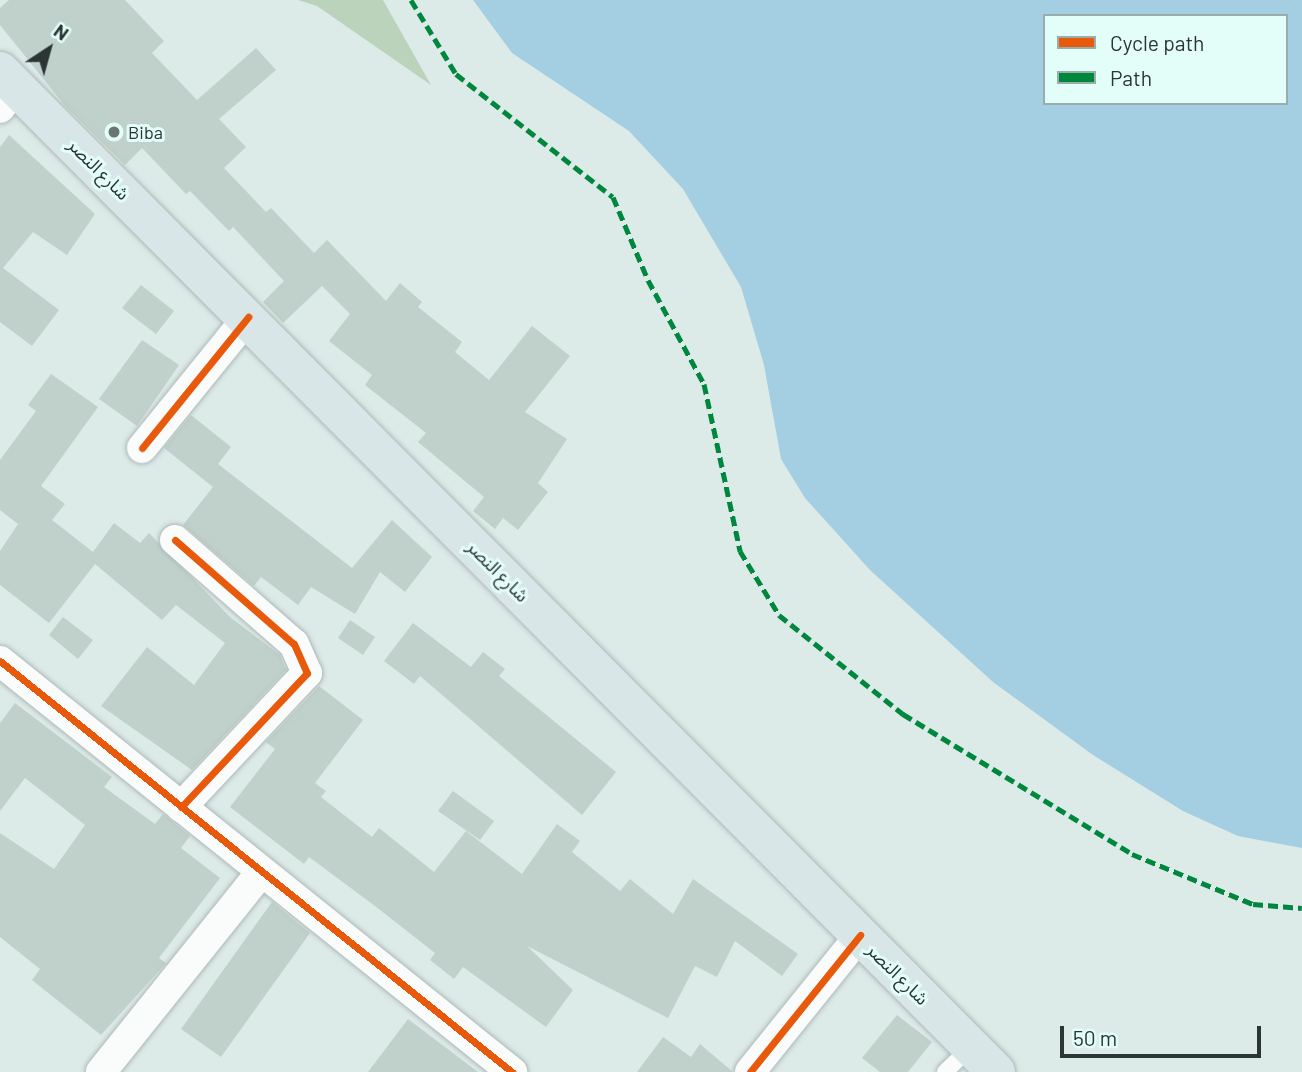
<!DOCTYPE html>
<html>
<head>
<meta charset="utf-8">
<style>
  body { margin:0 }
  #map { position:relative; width:1302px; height:1072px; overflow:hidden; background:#dceae8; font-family:Barlow,"Noto Sans Arabic",sans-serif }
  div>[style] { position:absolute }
  .forest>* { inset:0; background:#bbd3bb }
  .water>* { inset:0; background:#a4cee1 }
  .building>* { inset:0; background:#c0d1cb }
  .roads { filter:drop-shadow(0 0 2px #aeb9b7) drop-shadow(0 0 2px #aeb9b7) }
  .lane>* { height:16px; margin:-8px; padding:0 8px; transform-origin:8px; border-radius:8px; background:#fafcfc }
  .street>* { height:30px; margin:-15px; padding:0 15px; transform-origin:15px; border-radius:15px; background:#fafcfc }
  .primary>* { height:38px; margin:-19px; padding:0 19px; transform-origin:19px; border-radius:19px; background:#d8e6e7 }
  .quiet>* { height:5px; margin-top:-2.5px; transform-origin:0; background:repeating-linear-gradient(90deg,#00873e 0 10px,transparent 0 15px) }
  .cycleway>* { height:7px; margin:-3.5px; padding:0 3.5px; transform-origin:3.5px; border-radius:3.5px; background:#e8590c }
  .dots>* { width:19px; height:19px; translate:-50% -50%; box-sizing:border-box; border:4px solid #e3fdf9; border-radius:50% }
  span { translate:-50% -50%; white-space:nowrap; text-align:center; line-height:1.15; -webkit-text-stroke:6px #e3fdf9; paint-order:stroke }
  .poi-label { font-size:18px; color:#2b3534 }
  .left { translate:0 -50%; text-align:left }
  .street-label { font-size:18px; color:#2b3534 }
  .legend { position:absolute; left:1043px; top:14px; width:245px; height:91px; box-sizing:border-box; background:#e3fdf9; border:2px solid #99adaa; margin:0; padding:9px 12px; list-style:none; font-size:21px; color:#2b3534 }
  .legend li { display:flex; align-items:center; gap:14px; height:35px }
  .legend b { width:35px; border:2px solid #99adaa }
  .north { position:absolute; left:14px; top:14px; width:70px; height:70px; -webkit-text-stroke:5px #e3fdf9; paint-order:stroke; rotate:36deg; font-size:19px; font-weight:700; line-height:28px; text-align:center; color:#2b3534 }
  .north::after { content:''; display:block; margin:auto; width:24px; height:32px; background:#2b3534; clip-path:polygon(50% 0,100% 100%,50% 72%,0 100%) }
  .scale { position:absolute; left:1060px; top:1026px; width:201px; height:32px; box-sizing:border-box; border:4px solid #2b3534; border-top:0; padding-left:9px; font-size:21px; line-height:24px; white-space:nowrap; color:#2b3534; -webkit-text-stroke:5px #e3fdf9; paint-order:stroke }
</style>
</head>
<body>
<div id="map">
  <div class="forest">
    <i style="clip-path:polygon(298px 0,383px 0,431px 85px,317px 6px)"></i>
  </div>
  <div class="water">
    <i style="clip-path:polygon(evenodd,473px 0,1302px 0,1302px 848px,1238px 836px,1183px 811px,1093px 755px,993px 682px,870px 570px,805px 498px,781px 459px,764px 365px,741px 287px,683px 189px,629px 131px,512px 53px,473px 0,1045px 16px,1286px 16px,1286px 103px,1045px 103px,1045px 16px)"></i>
  </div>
  <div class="building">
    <i style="clip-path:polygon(9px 0,125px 0,164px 41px,152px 53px,197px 100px,256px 48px,276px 70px,219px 119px,246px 147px,224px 168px,266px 212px,271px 208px,314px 253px,327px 240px,386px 301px,400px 283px,422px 302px,418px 307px,462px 342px,455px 352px,489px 380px,532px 326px,570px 356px,525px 412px,567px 439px,538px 483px,548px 492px,518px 530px,503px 518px,495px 529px,473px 511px,484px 497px,418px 442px,426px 433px,365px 385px,372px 375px,329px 341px,350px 314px,322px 286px,283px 323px,263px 302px,284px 281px,233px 227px,229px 231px,190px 191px,186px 194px,142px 148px,125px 165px,66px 107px,0 25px,0 8px)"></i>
    <i style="clip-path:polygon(9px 135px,95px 214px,67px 255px,33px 232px,3px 268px,59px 310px,32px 346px,0 322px,0 147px)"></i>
    <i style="clip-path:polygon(141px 285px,174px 311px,156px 334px,122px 308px)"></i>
    <i style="clip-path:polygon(142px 340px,179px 365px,137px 426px,99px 399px)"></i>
    <i style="clip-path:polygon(51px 374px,98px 407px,41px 486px,65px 504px,52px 520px,93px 552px,114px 523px,140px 543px,149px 533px,230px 617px,280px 655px,286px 670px,192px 770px,101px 706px,147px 647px,194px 685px,225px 643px,176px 605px,162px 620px,95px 564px,49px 623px,0 585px,0 551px,18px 524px,0 510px,0 460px,36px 411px,28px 405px)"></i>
    <i style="clip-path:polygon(191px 415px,231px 447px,218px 464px,352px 568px,392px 520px,432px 557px,405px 592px,380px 572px,355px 614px,311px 587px,298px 605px,261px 577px,254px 586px,183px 525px,213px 487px,164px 448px)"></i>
    <i style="clip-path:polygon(63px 617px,93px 640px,78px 659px,49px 635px)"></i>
    <i style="clip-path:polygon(350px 620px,375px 637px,363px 655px,338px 638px)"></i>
    <i style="clip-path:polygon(413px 623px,471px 667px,483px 652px,505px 669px,499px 676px,616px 772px,582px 815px,420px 676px,414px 684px,384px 661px)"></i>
    <i style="clip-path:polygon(319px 686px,363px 720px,315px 783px,326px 791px,321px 797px,372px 837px,379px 828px,434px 872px,466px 831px,522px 874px,557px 824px,580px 841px,572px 852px,620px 891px,630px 879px,673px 914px,693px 879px,798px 954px,782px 976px,735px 941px,717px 977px,695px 966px,668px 1018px,527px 946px,573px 990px,546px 1027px,463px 967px,454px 979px,430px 960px,435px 953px,375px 906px,309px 857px,304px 864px,230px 807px,275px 749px,266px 742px)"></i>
    <i style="clip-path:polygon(15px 703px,112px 777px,104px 787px,155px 824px,163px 814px,190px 836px,181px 848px,220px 878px,159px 958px,166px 963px,101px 1035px,32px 980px,40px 969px,0 937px,0 833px,54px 869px,85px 825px,25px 778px,0 811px,0 723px)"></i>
    <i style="clip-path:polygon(453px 791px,494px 821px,480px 840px,438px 811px)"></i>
    <i style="clip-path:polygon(272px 902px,310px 933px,221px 1057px,181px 1029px)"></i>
    <i style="clip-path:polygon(897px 1015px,932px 1042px,908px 1072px,880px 1072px,862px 1058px)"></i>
    <i style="clip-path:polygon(408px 1019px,478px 1072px,368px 1072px)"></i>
    <i style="clip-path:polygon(663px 1037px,691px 1057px,700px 1044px,733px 1072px,637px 1072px)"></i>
  </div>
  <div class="roads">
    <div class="lane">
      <i style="left:945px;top:1072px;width:36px;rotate:-44deg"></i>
    </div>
    <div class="street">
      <i style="left:0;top:108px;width:26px;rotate:-53deg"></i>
      <i style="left:142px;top:448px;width:169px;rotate:-51deg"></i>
      <i style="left:175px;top:540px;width:158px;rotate:41.2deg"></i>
      <i style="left:294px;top:644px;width:32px;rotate:66deg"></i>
      <i style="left:307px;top:673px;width:184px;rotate:133.2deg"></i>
      <i style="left:0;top:661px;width:657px;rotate:38.76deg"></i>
      <i style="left:101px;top:1072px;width:256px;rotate:-51.3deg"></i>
      <i style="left:750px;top:1072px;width:176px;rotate:-51.2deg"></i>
    </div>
    <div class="primary">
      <i style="left:0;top:71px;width:1412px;rotate:45.14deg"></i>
    </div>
  </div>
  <div class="quiet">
    <i style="left:411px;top:0;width:87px;rotate:58.7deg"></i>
    <i style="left:456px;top:74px;width:199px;rotate:38.1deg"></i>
    <i style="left:613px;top:197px;width:90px;rotate:67.1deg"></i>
    <i style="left:648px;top:280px;width:118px;rotate:61.7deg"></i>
    <i style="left:704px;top:384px;width:171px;rotate:77.8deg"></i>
    <i style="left:740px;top:551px;width:75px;rotate:58.6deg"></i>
    <i style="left:779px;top:615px;width:159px;rotate:38.6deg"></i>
    <i style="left:903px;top:714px;width:268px;rotate:31.4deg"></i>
    <i style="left:1132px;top:854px;width:131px;rotate:22.5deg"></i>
    <i style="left:1253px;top:904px;width:49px;rotate:4.7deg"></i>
  </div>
  <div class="cycleway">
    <i style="left:142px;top:448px;width:169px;rotate:-51deg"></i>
    <i style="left:175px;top:540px;width:158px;rotate:41.2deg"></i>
    <i style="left:294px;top:644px;width:32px;rotate:66deg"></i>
    <i style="left:307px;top:673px;width:184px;rotate:133.2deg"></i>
    <i style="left:0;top:661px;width:657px;rotate:38.76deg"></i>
    <i style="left:750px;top:1072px;width:176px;rotate:-51.2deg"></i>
  </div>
  <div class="dots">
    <i style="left:114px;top:132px;background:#697473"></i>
  </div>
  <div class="poi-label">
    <span class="left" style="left:128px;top:132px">Biba</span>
  </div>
  <div class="street-label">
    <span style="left:99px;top:169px;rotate:45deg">شارع النصر</span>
    <span style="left:498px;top:571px;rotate:45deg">شارع النصر</span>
    <span style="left:898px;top:974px;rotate:45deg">شارع النصر</span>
  </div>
  <ul class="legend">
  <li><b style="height:9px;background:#e8590c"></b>Cycle path</li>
  <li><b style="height:9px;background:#00873e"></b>Path</li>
  </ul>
  <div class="north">N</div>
  <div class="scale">50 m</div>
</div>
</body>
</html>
